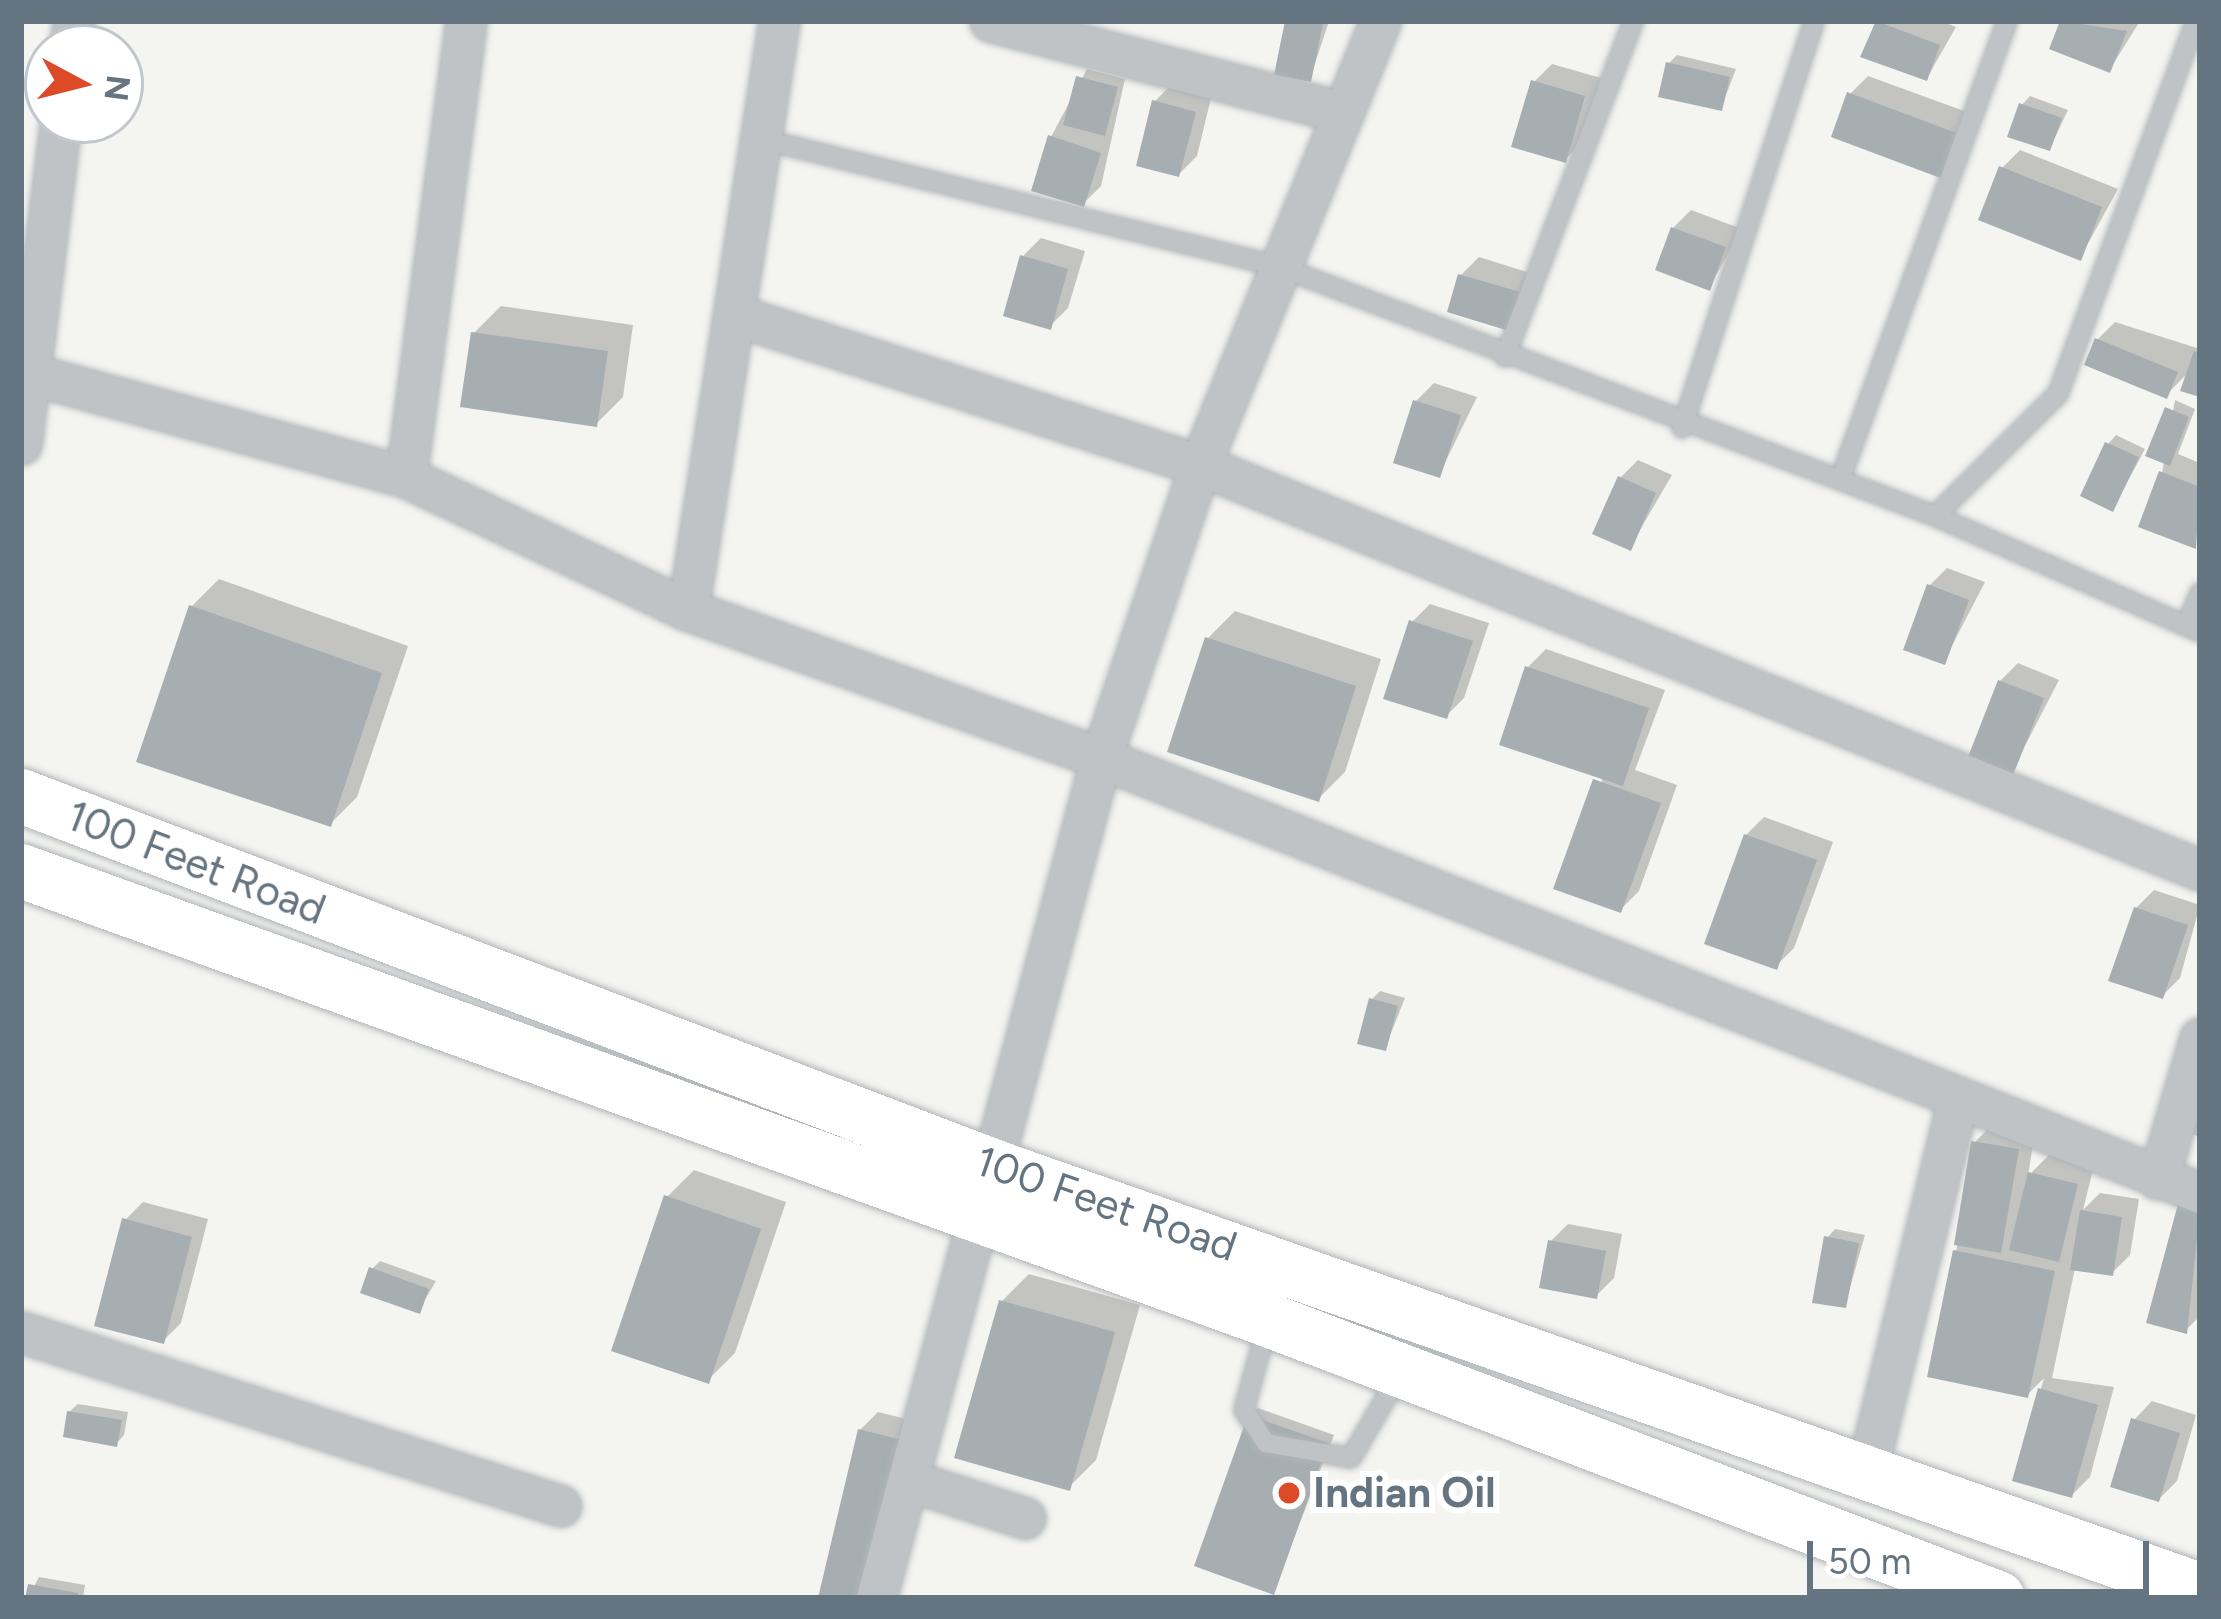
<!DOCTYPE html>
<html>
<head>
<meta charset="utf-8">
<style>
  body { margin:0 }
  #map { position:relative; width:2221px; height:1619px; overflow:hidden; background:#f4f4f0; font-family:Figtree,sans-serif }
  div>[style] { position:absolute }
  .shadow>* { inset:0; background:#0003 }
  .building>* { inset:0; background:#a6aeb2 }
  .roads { filter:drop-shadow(0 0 3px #afb5b9) drop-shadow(0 0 3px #afb5b9) }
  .service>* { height:18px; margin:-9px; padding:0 9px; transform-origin:9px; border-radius:9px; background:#bfc3c6 }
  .minor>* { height:39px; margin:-19.5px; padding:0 19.5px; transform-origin:19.5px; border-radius:19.5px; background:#bfc3c6 }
  .secondary>* { height:54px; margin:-27px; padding:0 27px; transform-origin:27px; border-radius:27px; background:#fff }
  .dots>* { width:33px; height:33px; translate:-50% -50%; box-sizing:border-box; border:6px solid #fff; border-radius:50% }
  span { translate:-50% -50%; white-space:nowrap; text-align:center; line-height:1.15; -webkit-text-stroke:12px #fff; paint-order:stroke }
  .street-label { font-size:42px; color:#647480 }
  .poi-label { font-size:42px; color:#647480; font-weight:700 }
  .left { translate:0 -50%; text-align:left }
  .frame { position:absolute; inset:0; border:24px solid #647480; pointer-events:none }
  .north { position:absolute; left:24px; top:24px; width:120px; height:120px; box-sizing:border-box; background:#fff; border:3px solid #c1c7cc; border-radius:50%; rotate:97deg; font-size:33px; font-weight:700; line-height:48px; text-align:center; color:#647480 }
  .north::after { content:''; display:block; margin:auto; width:42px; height:54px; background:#dc4a28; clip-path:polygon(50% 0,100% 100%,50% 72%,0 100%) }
  .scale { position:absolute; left:1807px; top:1541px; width:342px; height:54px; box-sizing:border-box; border:6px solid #647480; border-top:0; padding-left:15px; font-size:36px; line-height:42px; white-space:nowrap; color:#647480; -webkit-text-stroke:9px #fff; paint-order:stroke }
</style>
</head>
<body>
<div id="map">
  <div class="shadow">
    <i style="clip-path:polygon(1288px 21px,1329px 21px,1310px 79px,1278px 73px)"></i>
    <i style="clip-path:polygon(1941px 21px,1956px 27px,1927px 78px,1863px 55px,1875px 22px)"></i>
    <i style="clip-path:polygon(2064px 21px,2140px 21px,2110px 69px,2053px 47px)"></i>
    <i style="clip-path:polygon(1677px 55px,1736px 69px,1721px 108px,1669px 63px)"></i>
    <i style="clip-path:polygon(1552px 64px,1601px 78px,1583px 141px,1565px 160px,1534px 82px)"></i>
    <i style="clip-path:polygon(1087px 69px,1125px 79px,1101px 186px,1083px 204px,1051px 137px)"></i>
    <i style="clip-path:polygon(1868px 76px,1975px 115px,1960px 157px,1850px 94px)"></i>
    <i style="clip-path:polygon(1172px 84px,1212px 94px,1197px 156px,1179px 174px,1154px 102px)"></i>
    <i style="clip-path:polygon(2030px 96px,2068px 110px,2050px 148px,2022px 105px)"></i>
    <i style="clip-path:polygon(2020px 150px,2118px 189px,2080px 258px,2002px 168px)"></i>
    <i style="clip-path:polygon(1691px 210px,1742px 229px,1709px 288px,1673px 228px)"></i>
    <i style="clip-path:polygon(1041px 238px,1085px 251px,1068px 308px,1050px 326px,1023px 256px)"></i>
    <i style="clip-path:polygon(1479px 257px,1536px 275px,1526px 309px,1461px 275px)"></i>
    <i style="clip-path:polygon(501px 306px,633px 325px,623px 397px,596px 424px,474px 333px)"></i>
    <i style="clip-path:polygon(2115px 322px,2200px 349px,2200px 394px,2190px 371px,2166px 395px,2097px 340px)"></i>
    <i style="clip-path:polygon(1434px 383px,1477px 397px,1439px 475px,1416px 401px)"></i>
    <i style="clip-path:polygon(2175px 400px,2195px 409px,2178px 454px,2200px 463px,2195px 546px,2162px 473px)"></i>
    <i style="clip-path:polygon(2116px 435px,2145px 449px,2113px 509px,2108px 444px)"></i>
    <i style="clip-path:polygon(1638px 460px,1672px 475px,1630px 547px,1620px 478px)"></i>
    <i style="clip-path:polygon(1947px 568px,1985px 582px,1944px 661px,1929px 586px)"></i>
    <i style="clip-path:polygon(219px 579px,408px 646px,357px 797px,330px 824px,192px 606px)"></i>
    <i style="clip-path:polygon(1430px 604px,1489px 623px,1464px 698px,1446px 716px,1412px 622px)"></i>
    <i style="clip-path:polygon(1235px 611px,1381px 659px,1345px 772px,1318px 799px,1208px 638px)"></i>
    <i style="clip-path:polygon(1546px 649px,1665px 690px,1635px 770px,1677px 785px,1639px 891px,1621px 909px,1601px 775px,1528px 667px)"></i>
    <i style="clip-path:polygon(2018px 663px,2059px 680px,2012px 771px,2000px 681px)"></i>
    <i style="clip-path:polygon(1764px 817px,1833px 842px,1794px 948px,1776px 966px,1746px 835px)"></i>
    <i style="clip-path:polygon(2154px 890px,2200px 905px,2180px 978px,2162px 996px,2136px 908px)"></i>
    <i style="clip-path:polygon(1380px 991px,1405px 998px,1385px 1048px,1371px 1000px)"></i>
    <i style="clip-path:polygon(2200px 1112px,2200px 1137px,2192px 1134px)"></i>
    <i style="clip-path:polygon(1992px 1125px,2035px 1131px,2028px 1176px,2049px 1155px,2094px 1166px,2083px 1210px,2100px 1193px,2139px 1199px,2130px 1255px,2112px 1273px,2075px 1268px,2052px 1378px,2114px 1387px,2090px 1477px,2072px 1495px,2016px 1479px,2044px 1378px,2027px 1395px,1956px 1252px,1974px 1143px)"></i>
    <i style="clip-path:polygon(694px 1170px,786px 1202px,735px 1353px,708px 1380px,667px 1197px)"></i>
    <i style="clip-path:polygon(2200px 1188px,2200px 1316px,2186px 1330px)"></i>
    <i style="clip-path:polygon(143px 1202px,208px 1219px,181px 1323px,163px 1341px,125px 1220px)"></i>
    <i style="clip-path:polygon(1568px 1224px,1622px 1234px,1614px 1278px,1596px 1296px,1550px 1242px)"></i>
    <i style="clip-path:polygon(1835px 1229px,1865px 1235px,1845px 1305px,1827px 1238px)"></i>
    <i style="clip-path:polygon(380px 1261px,436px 1281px,419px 1310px,372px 1269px)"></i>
    <i style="clip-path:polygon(1029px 1274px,1140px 1305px,1096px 1460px,1069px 1487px,1002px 1301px)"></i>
    <i style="clip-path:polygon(2152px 1401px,2196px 1415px,2177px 1481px,2159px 1499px,2134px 1420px)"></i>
    <i style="clip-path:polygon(78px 1404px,128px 1412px,124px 1435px,116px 1444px,69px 1412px)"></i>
    <i style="clip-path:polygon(1258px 1408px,1334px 1435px,1273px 1592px,1250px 1416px)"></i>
    <i style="clip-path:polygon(878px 1412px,923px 1423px,821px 1598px,860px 1430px)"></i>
    <i style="clip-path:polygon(39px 1577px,85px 1585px,83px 1598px,28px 1598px)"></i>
  </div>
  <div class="building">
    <i style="clip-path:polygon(1285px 21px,1323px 23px,1311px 82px,1274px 75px)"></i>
    <i style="clip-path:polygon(1876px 21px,1940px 45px,1927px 81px,1860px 57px)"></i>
    <i style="clip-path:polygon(2060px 21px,2127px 31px,2110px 73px,2049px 49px)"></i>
    <i style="clip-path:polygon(1666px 62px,1730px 77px,1722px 111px,1658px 97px)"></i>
    <i style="clip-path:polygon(1076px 76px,1118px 87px,1105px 136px,1063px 125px)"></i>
    <i style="clip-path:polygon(1531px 80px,1585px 96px,1566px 163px,1511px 147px)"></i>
    <i style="clip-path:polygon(1847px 92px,1959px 134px,1943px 179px,1831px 137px)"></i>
    <i style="clip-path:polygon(1152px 100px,1196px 112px,1179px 177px,1136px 166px)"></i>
    <i style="clip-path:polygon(2019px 103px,2062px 118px,2050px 151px,2007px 137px)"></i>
    <i style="clip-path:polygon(1048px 135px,1101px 153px,1084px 207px,1031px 191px)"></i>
    <i style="clip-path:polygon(1999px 166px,2102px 207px,2081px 261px,1978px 220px)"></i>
    <i style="clip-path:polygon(1671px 227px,1726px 247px,1710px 291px,1655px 270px)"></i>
    <i style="clip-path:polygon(1020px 255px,1068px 269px,1051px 330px,1003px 316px)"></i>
    <i style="clip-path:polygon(1458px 274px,1520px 292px,1509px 331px,1447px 312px)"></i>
    <i style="clip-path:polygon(471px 332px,608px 351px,597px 427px,460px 407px)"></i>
    <i style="clip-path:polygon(2095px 338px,2178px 372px,2167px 399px,2084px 365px)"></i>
    <i style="clip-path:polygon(2194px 351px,2200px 353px,2200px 397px,2180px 391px)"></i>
    <i style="clip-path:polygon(1413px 400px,1461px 415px,1440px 478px,1393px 463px)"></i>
    <i style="clip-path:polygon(2165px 407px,2189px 417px,2170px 466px,2145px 456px)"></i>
    <i style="clip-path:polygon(2105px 442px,2139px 457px,2113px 512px,2080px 496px)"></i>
    <i style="clip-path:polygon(2159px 471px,2200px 487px,2196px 549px,2138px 527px)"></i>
    <i style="clip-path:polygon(1618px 476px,1656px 493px,1631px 551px,1592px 534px)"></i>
    <i style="clip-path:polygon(1927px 584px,1969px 600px,1945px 665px,1903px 650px)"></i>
    <i style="clip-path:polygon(189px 605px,382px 673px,331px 827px,136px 762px)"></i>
    <i style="clip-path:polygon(1409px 620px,1473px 641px,1447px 719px,1383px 699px)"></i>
    <i style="clip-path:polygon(1205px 637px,1356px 686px,1319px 802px,1167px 752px)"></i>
    <i style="clip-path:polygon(1525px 666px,1649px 708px,1623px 786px,1499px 745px)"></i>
    <i style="clip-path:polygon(1998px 680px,2044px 698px,2013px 775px,1968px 757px)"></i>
    <i style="clip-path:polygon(1593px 779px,1661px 803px,1621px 913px,1553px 889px)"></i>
    <i style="clip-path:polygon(1744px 834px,1817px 860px,1777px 970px,1704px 944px)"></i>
    <i style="clip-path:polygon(2134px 907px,2188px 925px,2163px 999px,2108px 981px)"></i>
    <i style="clip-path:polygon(1369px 998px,1398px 1006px,1386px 1051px,1357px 1044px)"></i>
    <i style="clip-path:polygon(1971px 1141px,2019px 1149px,2001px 1253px,1954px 1245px)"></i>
    <i style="clip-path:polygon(2028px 1172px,2078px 1184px,2059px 1262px,2009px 1250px)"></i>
    <i style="clip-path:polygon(664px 1195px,761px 1229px,709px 1384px,611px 1351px)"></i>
    <i style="clip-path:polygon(2178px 1204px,2200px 1210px,2187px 1334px,2146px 1323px)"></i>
    <i style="clip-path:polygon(2080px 1210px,2122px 1217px,2113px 1276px,2070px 1270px)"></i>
    <i style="clip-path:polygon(122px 1218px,192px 1237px,164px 1344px,94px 1326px)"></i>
    <i style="clip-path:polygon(1824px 1236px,1859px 1243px,1846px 1308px,1812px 1303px)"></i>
    <i style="clip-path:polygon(1548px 1240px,1606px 1251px,1597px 1299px,1539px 1288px)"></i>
    <i style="clip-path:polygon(1953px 1250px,2055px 1271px,2028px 1398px,1927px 1377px)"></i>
    <i style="clip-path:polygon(369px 1267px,429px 1289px,420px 1314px,360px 1293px)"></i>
    <i style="clip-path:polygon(999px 1300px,1115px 1332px,1070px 1491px,954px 1458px)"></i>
    <i style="clip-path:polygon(2038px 1388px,2098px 1405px,2072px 1498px,2012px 1481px)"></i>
    <i style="clip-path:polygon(67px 1411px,122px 1420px,117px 1447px,63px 1437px)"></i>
    <i style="clip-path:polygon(1248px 1415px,1328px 1443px,1274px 1595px,1194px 1566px)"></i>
    <i style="clip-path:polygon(2131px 1418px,2180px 1433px,2159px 1502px,2110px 1487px)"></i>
    <i style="clip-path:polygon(858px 1429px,906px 1441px,870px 1598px,818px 1598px)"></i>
    <i style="clip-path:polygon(28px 1584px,78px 1593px,78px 1598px,25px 1598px)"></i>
  </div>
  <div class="roads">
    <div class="service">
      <i style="left:761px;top:139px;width:531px;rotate:13.83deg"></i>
      <i style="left:1277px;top:266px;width:704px;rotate:20.8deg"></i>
      <i style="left:1935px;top:516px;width:289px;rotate:23.6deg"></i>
      <i style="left:1505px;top:357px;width:360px;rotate:-69.1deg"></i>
      <i style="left:1682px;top:428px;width:428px;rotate:-72deg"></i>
      <i style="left:1840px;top:480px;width:488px;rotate:-70deg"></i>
      <i style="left:1935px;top:516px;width:173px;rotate:-44.8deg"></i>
      <i style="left:2058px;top:394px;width:398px;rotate:-69.7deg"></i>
      <i style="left:2187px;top:624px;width:34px;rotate:-67deg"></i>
      <i style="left:1268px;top:1322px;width:91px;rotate:105.3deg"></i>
      <i style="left:1244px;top:1410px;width:40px;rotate:56deg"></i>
      <i style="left:1266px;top:1443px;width:86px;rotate:10deg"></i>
      <i style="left:1351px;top:1458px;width:94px;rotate:-59.9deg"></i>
    </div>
    <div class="minor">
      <i style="left:990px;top:21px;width:356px;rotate:14.5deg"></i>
      <i style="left:70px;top:48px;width:27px;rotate:-82deg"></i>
      <i style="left:735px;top:315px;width:489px;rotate:17.9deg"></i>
      <i style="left:1200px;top:465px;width:1079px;rotate:22.05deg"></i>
      <i style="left:27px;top:373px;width:393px;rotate:15.3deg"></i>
      <i style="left:406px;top:477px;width:312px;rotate:25.3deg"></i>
      <i style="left:688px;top:610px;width:439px;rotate:19.7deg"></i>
      <i style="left:1101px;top:758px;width:1182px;rotate:21.59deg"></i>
      <i style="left:21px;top:444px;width:326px;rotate:-83deg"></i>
      <i style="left:406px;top:477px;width:460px;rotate:-82.5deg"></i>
      <i style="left:688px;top:610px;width:596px;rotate:-81.22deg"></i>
      <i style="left:2158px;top:1179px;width:147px;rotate:-73.4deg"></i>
      <i style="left:21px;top:1332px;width:567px;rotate:17.86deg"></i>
      <i style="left:1867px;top:1470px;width:382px;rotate:-76.2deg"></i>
      <i style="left:908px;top:1480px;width:123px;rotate:18deg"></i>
      <i style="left:876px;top:1598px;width:870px;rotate:-75deg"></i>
      <i style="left:1101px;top:758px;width:309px;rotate:-71.3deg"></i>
      <i style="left:1200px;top:465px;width:479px;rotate:-67.9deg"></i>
    </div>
    <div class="secondary">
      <i style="left:21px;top:796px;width:1045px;rotate:20.84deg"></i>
      <i style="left:998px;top:1168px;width:1274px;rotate:19.35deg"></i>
      <i style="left:21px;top:871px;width:1325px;rotate:19.8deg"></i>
      <i style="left:1268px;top:1320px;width:781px;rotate:20.85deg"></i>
    </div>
  </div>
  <div class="dots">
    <i style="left:1289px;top:1493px;background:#dc4a28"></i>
  </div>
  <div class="street-label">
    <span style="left:196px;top:863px;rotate:21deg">100 Feet Road</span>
    <span style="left:1106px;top:1204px;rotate:19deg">100 Feet Road</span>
  </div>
  <div class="poi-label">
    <span class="left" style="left:1313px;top:1493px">Indian Oil</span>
  </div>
  <div class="frame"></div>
  <div class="north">N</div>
  <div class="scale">50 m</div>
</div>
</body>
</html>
